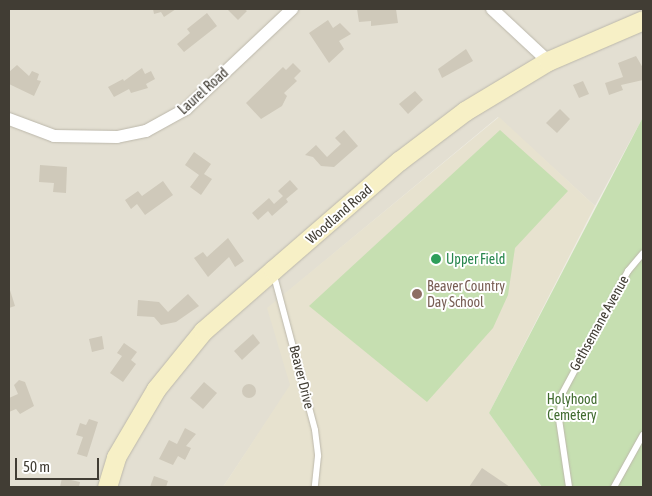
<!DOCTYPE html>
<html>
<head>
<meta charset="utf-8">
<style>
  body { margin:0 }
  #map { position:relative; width:652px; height:496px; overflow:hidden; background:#efede4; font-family:"Asap Condensed",sans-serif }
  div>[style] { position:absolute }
  .residential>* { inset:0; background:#e3dfd2 }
  .education>* { inset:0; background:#e7e2cf }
  .green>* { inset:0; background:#c6dfb1 }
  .building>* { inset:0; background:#cfc9ba }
  .round { border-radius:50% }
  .roads { filter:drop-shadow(0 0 1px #bcb8ab) drop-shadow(0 0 1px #bcb8ab) }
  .lane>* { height:6px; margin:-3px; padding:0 3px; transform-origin:3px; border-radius:3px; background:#fff }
  .street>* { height:12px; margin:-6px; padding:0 6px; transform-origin:6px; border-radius:6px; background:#fff }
  .secondary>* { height:19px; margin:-9.5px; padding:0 9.5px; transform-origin:9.5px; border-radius:9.5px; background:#f7f0c6 }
  .dots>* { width:14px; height:14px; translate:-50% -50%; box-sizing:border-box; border:2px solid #fff; border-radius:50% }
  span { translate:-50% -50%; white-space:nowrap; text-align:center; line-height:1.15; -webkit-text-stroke:4px #fff; paint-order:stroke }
  .street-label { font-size:14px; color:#413d34 }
  .leisure-label { font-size:14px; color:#27864d }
  .left { translate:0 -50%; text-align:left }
  .education-label { font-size:14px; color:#785e54 }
  .park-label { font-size:14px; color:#406b2f }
  .frame { position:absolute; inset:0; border:10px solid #413d34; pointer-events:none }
  .scale { position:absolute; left:15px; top:458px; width:84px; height:22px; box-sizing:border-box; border:2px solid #413d34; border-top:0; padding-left:6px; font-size:15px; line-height:18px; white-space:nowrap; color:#413d34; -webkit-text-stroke:4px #fff; paint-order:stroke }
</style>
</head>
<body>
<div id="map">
  <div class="residential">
    <i style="clip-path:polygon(9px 9px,643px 9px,643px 117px,595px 206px,498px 117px,268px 308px,291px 385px,223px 487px,9px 487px)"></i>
  </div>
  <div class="education">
    <i style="clip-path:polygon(499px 117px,595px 206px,489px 413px,542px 487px,223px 487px,290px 385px,267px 308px)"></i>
  </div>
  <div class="green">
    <i style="clip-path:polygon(643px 117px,643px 487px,542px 487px,489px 413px)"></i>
    <i style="clip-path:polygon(500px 130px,568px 191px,515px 248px,508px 295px,493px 328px,427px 402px,309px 306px)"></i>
  </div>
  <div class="building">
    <i style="clip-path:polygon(153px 9px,176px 9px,164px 17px,161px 12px,154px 14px)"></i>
    <i style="clip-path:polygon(227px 9px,244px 9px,247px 11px,238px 20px)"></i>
    <i style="clip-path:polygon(357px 9px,396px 9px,398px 23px,371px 26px,371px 21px,359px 22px)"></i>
    <i style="clip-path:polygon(207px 13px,217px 26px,184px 52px,177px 44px,190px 33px,187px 29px)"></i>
    <i style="clip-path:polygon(328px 20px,333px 28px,340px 23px,351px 34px,339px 41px,344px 49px,329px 63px,309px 33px)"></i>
    <i style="clip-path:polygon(466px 49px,473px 61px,442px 78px,438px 69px)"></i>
    <i style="clip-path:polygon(636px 56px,643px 68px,643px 80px,621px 85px,623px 90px,609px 95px,605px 83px,623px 77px,618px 63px)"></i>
    <i style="clip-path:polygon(293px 63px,301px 71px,294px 78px,297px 81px,284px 93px,287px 96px,282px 106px,261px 119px,246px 103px,283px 67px,286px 70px)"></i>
    <i style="clip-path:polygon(17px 65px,29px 76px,32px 71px,39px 74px,37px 80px,41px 81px,34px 96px,9px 84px,9px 72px)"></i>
    <i style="clip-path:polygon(142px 68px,145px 74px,151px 71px,155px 79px,146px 84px,148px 88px,131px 93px,129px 89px,114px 97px,108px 87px,123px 79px,124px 81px)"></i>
    <i style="clip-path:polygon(583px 81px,589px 94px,579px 98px,573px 85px)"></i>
    <i style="clip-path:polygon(415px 91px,423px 100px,408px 114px,399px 104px)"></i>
    <i style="clip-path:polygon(560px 109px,570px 119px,557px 133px,546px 123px)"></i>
    <i style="clip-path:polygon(344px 130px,358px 146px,334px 167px,321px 166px,313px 157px,305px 155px,316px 145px,327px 157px,341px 144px,335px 138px)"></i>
    <i style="clip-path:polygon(194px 152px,211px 164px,204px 174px,212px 179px,201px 195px,190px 187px,199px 175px,185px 165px)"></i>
    <i style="clip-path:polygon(40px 165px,67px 167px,66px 193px,53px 192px,54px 183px,39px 182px)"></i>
    <i style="clip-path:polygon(290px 180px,298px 189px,286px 199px,288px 202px,272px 216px,268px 211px,258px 220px,252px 213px,269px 198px,274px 204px,283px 196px,278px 191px)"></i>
    <i style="clip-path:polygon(163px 181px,173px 195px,145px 215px,137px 204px,131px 209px,125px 200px,138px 191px,142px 196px)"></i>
    <i style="clip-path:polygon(228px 238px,244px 261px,235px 267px,229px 257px,208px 277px,194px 258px,203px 252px,207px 257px)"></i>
    <i style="clip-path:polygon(9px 287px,15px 306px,9px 308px)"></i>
    <i style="clip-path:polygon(188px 294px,199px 306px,176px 322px,161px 325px,154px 317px,137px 316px,138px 300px,159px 302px,168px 312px)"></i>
    <i style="clip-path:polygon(253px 334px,260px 343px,242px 360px,234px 351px)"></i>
    <i style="clip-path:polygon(102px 336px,104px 349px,92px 352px,89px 339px)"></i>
    <i style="clip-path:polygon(124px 343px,137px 352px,131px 360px,136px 364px,123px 382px,110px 373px,122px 356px,117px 353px)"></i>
    <i style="clip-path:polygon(19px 380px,25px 382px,34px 406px,20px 414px,16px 409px,9px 412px,9px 398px,18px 394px,14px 385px)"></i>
    <i style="clip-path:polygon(204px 382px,217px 393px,203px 409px,190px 398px)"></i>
    <i class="round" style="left:242px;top:384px;width:14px;height:14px"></i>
    <i style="clip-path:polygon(89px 419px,98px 422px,87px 457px,77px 454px,83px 437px,76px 435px,80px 423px,86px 425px)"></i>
    <i style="clip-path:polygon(185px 428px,196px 434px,186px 446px,191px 448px,185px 460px,178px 456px,173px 465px,159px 459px,169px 440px,177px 444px)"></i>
    <i style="clip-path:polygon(482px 468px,510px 487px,469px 487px)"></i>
    <i style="clip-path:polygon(154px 476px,168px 481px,166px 487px,150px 487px)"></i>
    <i style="clip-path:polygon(62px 478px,80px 482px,79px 487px,60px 487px)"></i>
  </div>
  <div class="roads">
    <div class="lane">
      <i style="left:273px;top:272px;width:163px;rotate:75.1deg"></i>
      <i style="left:315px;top:430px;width:26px;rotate:83deg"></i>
      <i style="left:318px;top:456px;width:31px;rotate:96deg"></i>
      <i style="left:569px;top:487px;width:69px;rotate:-98.4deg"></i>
      <i style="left:559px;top:419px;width:25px;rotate:-83deg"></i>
      <i style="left:562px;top:394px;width:140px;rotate:-61.8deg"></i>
      <i style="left:628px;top:271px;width:23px;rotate:-50deg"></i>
      <i style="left:614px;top:487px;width:60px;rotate:-60.9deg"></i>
    </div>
    <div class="street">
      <i style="left:492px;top:9px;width:76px;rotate:42.9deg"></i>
      <i style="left:9px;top:119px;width:48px;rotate:20.7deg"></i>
      <i style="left:54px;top:136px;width:63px;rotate:0.9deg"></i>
      <i style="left:117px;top:137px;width:30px;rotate:-12deg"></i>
      <i style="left:146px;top:131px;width:46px;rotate:-28.8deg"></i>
      <i style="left:186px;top:109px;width:146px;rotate:-43.3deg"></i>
    </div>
    <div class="secondary">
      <i style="left:107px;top:487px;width:31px;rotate:-73deg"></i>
      <i style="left:116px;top:457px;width:79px;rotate:-59.5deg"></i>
      <i style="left:156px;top:389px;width:75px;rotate:-51deg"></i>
      <i style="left:203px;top:331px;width:93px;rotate:-41.1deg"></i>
      <i style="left:273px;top:270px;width:167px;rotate:-40.9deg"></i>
      <i style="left:399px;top:161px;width:83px;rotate:-37.1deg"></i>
      <i style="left:465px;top:111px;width:97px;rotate:-31.1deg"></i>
      <i style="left:548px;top:61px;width:103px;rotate:-23.3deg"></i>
    </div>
  </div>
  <div class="dots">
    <i style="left:436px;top:259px;background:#2e9e5b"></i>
    <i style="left:417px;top:294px;background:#8d6e63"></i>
  </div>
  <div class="street-label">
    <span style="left:203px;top:91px;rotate:-42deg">Laurel Road</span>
    <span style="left:339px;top:214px;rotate:-41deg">Woodland Road</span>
    <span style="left:599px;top:323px;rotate:-61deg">Gethsemane Avenue</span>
    <span style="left:302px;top:377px;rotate:76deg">Beaver Drive</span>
  </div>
  <div class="leisure-label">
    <span class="left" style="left:446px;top:259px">Upper Field</span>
  </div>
  <div class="education-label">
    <span class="left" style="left:427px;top:294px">Beaver Country<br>Day School</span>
  </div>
  <div class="park-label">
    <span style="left:572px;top:407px">Holyhood<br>Cemetery</span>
  </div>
  <div class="frame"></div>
  <div class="scale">50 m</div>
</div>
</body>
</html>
